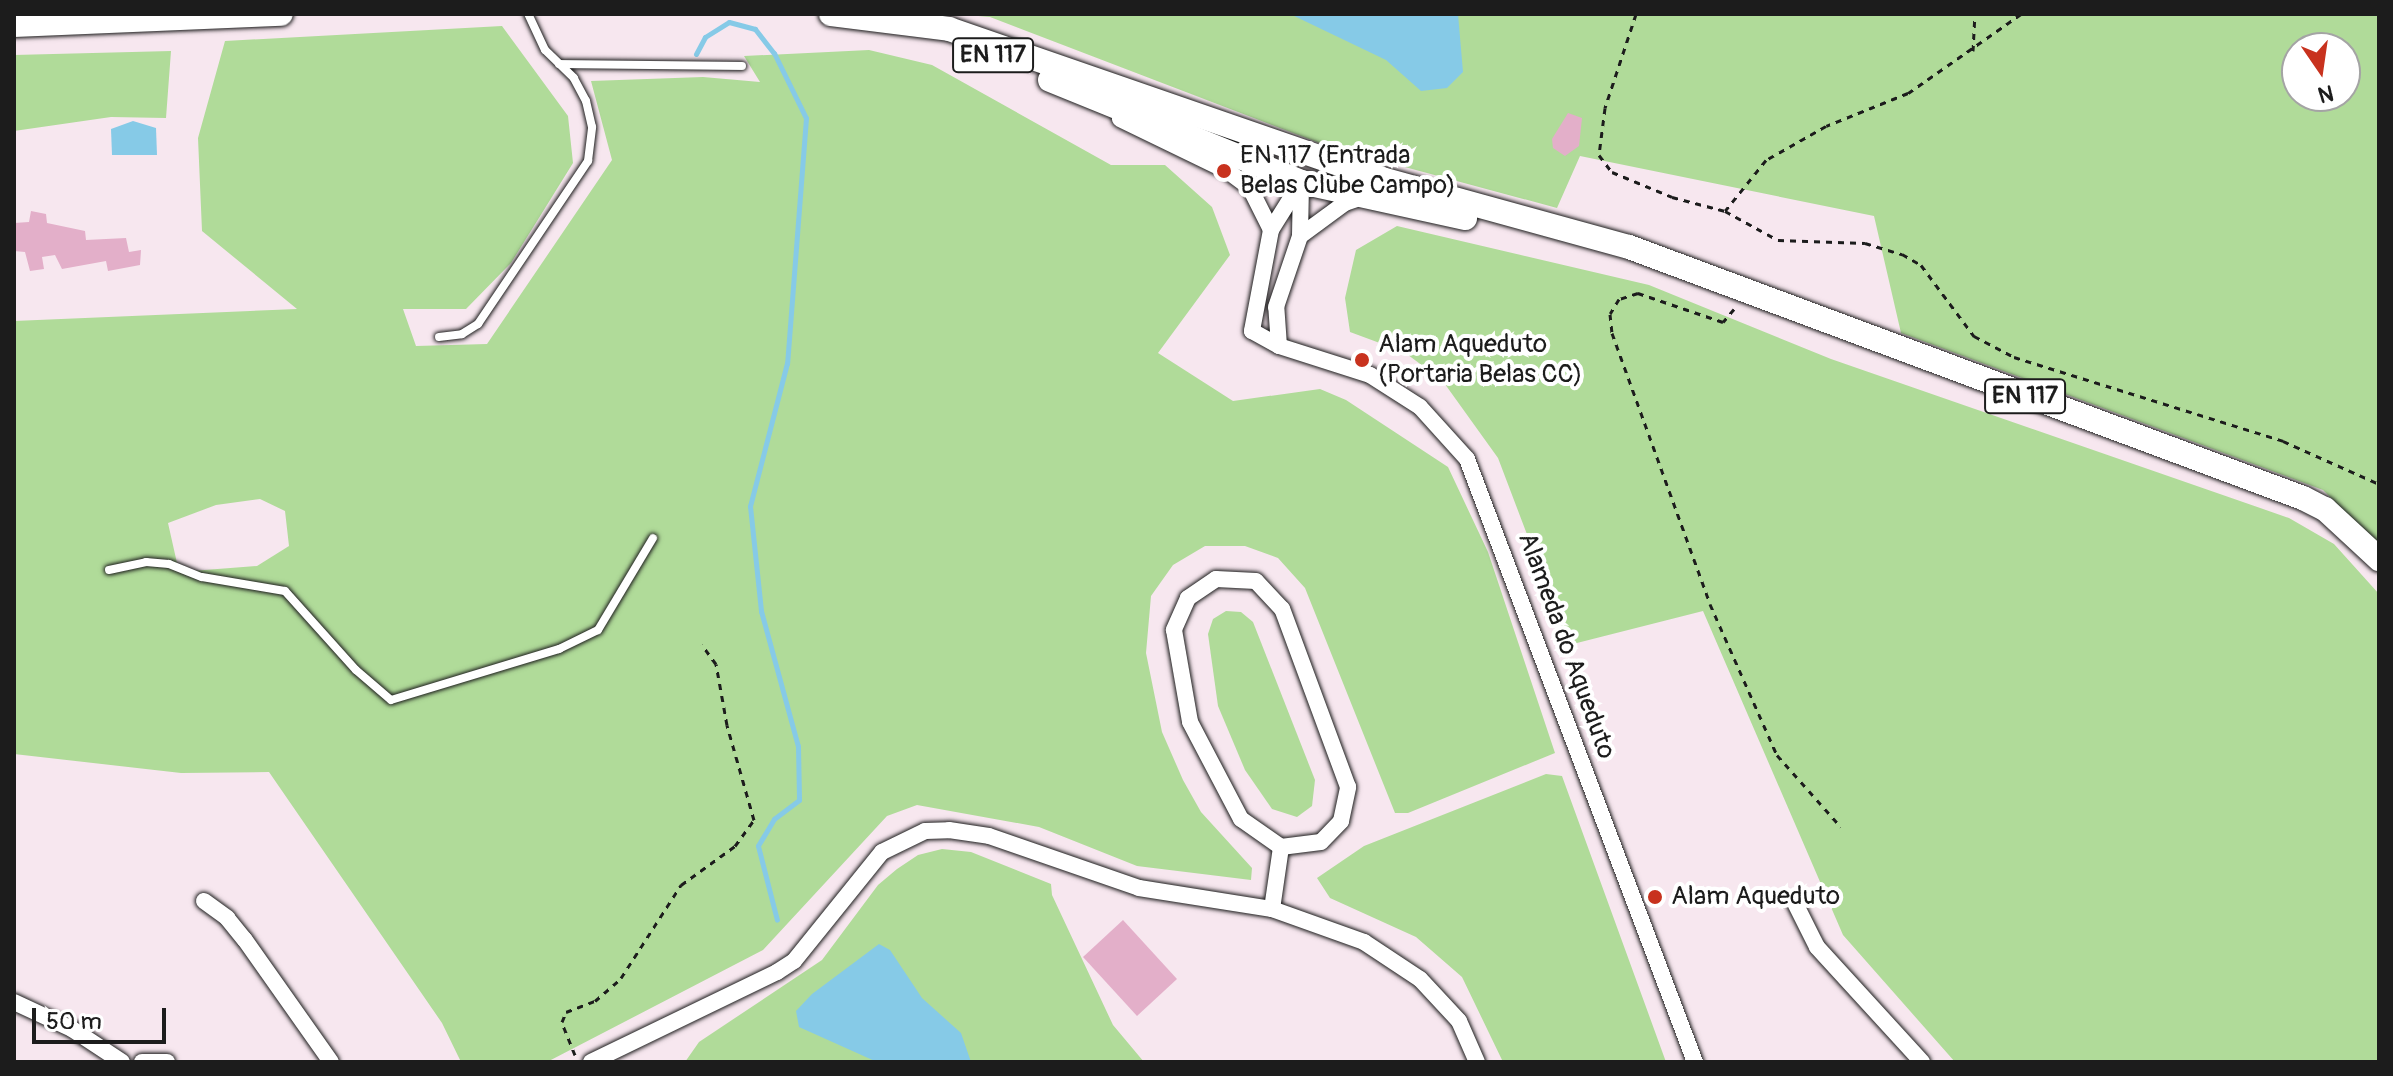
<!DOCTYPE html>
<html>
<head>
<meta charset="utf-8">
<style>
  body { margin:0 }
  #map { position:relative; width:2393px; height:1076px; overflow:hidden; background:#f7e7ef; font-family:Pangolin,sans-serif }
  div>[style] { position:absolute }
  .green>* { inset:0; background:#b0db99 }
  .water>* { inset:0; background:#86cae7 }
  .stream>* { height:5px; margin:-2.5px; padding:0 2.5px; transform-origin:2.5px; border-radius:2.5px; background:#86cae7 }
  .building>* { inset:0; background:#e3afc9 }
  .path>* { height:3px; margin-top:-1.5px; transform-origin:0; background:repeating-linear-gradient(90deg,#1c1c1c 0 6px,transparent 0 12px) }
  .roads { filter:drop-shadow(0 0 2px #1c1c1c) drop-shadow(0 0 2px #1c1c1c) }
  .lane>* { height:8px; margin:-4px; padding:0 4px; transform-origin:4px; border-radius:4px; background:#fff }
  .street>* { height:16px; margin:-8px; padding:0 8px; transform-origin:8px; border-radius:8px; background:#fff }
  .primary>* { height:24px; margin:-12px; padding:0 12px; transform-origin:12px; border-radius:12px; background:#fff }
  .dots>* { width:22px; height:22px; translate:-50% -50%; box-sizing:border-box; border:4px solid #fff; border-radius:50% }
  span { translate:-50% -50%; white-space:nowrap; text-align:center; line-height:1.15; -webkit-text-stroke:8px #fff; paint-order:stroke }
  .shield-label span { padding:2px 6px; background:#fff; border:2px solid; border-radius:6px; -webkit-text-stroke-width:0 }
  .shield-label { font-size:24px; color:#1c1c1c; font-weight:700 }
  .poi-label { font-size:26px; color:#1c1c1c }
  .left { translate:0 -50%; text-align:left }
  .street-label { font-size:26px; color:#1c1c1c }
  .frame { position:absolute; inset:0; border:16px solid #1c1c1c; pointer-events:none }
  .north { position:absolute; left:2281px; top:32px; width:80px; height:80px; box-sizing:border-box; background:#fff; border:2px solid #a4a4a4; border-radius:50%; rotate:167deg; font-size:22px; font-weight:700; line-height:32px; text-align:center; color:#1c1c1c }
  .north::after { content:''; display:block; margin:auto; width:28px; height:36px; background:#c8321e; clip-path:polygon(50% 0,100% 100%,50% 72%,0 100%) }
  .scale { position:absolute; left:32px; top:1008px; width:134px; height:36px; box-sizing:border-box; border:4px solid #1c1c1c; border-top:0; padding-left:10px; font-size:24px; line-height:28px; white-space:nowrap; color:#1c1c1c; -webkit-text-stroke:6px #fff; paint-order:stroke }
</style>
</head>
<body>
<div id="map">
  <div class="green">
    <i style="clip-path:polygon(evenodd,955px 14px,2379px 14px,2379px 546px,2323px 490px,1901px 333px,1874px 216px,1580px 156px,1557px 208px,1327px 146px,990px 17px,955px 14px,2297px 48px,2345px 48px,2345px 96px,2297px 96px,2297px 48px)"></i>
    <i style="clip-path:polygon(evenodd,502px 26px,568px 116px,573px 163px,511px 263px,466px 309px,403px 309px,416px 346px,487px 344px,612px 160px,591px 81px,703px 77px,760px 82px,744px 56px,869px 50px,932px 65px,1111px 165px,1165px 165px,1212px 207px,1230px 255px,1158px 353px,1233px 401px,1320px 389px,1346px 400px,1448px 467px,1488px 552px,1555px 753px,1408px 813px,1395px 813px,1305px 588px,1278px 558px,1245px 546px,1205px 546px,1173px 565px,1151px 596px,1146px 653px,1162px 732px,1183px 780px,1201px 812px,1252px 868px,1251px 880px,1137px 866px,1039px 827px,917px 805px,887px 816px,763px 950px,547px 1062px,461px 1062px,442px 1023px,269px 772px,181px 773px,14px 754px,14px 321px,297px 309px,202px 231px,198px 138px,225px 41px,502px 26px,260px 499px,285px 511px,289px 546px,257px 566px,179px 572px,168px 523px,216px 505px,260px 499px)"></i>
    <i style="clip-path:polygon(171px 51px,166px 118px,111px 117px,14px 131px,14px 55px)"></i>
    <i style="clip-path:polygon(1397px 226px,1649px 285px,1831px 359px,2289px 518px,2334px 544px,2379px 594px,2379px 1062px,1955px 1062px,1843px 935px,1703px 611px,1569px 645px,1498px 458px,1442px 380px,1404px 352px,1350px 332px,1345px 298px,1356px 250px)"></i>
    <i style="clip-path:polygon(1226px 611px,1241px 612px,1253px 622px,1315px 780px,1312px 806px,1297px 817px,1272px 809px,1245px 770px,1218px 706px,1208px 634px,1213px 619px)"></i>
    <i style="clip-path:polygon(1546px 774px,1562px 776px,1666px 1062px,1503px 1062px,1462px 977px,1416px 937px,1330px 898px,1317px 878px,1364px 846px)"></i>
    <i style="clip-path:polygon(942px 849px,971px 852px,1051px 884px,1052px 895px,1113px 1025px,1144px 1062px,685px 1062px,699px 1042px,822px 960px,878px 885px,897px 869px,918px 855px)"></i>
  </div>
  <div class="water">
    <i style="clip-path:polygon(1290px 14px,1458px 14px,1463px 72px,1447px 88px,1421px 91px,1386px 60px)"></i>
    <i style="clip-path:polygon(133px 121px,156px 128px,157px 155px,112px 155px,111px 129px)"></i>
    <i style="clip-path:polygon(879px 944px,890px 950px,922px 998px,961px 1033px,971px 1062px,877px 1062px,799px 1027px,796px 1011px,812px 994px)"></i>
  </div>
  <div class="stream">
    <i style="left:696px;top:54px;width:19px;rotate:-62deg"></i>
    <i style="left:705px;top:37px;width:28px;rotate:-32deg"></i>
    <i style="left:729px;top:22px;width:27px;rotate:15deg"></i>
    <i style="left:755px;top:29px;width:31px;rotate:52deg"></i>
    <i style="left:774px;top:53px;width:72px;rotate:63.8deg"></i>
    <i style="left:806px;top:118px;width:246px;rotate:94.4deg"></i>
    <i style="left:787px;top:363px;width:148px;rotate:104.5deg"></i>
    <i style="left:750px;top:506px;width:106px;rotate:84deg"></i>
    <i style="left:761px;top:611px;width:140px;rotate:74.7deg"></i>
    <i style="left:798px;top:746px;width:54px;rotate:88.9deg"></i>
    <i style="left:799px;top:800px;width:31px;rotate:143deg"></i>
    <i style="left:774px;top:819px;width:31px;rotate:121deg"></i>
    <i style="left:758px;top:846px;width:76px;rotate:75.6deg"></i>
  </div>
  <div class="building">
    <i style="clip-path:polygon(1568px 113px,1582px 118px,1579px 146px,1565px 156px,1553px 148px,1552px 139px)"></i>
    <i style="clip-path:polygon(31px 211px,46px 214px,47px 223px,85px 231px,86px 240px,126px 238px,129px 252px,141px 250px,140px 265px,108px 271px,106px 261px,62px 269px,55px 255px,42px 257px,44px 269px,30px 271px,25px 252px,14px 251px,14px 223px,29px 222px)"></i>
    <i style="clip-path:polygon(1123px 920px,1177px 979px,1137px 1016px,1083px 957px)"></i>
  </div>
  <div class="path">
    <i style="left:1636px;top:14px;width:99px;rotate:108.3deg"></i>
    <i style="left:1605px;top:108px;width:47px;rotate:97.3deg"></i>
    <i style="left:1599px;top:155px;width:21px;rotate:53deg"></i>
    <i style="left:1612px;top:172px;width:65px;rotate:22.6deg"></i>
    <i style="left:1672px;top:197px;width:55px;rotate:14.8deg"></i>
    <i style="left:2021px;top:14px;width:138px;rotate:145deg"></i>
    <i style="left:1908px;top:93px;width:88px;rotate:158.1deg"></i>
    <i style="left:1826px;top:126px;width:69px;rotate:150.5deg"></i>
    <i style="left:1766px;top:160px;width:65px;rotate:128.8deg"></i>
    <i style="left:1725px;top:211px;width:60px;rotate:28.7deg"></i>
    <i style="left:1778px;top:240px;width:87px;rotate:2deg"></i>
    <i style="left:1865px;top:243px;width:39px;rotate:17deg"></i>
    <i style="left:1902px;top:254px;width:22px;rotate:30deg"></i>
    <i style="left:1921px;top:265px;width:89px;rotate:53.3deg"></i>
    <i style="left:1974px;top:336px;width:45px;rotate:27.7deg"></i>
    <i style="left:2014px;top:357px;width:282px;rotate:17.3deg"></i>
    <i style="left:2283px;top:441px;width:105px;rotate:24.1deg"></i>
    <i style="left:1973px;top:51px;width:37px;rotate:-87deg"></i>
    <i style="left:1734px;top:309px;width:17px;rotate:130deg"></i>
    <i style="left:1723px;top:322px;width:90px;rotate:-161.2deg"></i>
    <i style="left:1638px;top:293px;width:20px;rotate:162deg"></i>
    <i style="left:1619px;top:299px;width:17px;rotate:121deg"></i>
    <i style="left:1610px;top:314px;width:19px;rotate:84deg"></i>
    <i style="left:1612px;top:333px;width:288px;rotate:70.1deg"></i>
    <i style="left:1710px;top:604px;width:165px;rotate:66.1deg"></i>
    <i style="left:1777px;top:755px;width:96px;rotate:48.4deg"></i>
    <i style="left:575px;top:1055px;width:35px;rotate:-112deg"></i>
    <i style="left:562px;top:1022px;width:11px;rotate:-68deg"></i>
    <i style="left:566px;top:1012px;width:31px;rotate:-21deg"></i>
    <i style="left:595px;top:1001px;width:35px;rotate:-41deg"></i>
    <i style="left:621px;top:978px;width:111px;rotate:-57.2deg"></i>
    <i style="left:681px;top:885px;width:67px;rotate:-35.8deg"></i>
    <i style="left:735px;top:846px;width:32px;rotate:-54deg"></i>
    <i style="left:754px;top:820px;width:99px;rotate:-105.9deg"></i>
    <i style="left:727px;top:725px;width:62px;rotate:-100.2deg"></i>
    <i style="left:716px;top:664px;width:24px;rotate:-126deg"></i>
  </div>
  <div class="roads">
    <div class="lane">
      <i style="left:559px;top:64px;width:183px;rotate:0.6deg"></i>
      <i style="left:439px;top:337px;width:23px;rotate:-7deg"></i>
      <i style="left:462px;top:334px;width:19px;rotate:-32deg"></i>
      <i style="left:478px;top:324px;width:197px;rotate:-56deg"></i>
      <i style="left:588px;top:161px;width:34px;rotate:-83deg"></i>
      <i style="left:592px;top:127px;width:27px;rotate:-103deg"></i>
      <i style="left:586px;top:101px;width:26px;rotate:-118deg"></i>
      <i style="left:574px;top:78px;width:40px;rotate:-136deg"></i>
      <i style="left:545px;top:50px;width:40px;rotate:-115deg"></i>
      <i style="left:109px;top:570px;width:38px;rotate:-12deg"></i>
      <i style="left:146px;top:562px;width:23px;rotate:5deg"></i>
      <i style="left:169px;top:564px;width:35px;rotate:22deg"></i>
      <i style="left:202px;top:577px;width:84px;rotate:9.6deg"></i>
      <i style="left:285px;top:591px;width:106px;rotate:48.1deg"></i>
      <i style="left:356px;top:670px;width:46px;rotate:40.6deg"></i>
      <i style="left:391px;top:700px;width:176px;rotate:-16.9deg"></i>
      <i style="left:559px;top:649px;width:43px;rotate:-26deg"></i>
      <i style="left:598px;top:630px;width:107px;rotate:-59.1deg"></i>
    </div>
    <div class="street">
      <i style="left:1120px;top:119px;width:121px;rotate:25.9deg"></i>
      <i style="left:1229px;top:172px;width:26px;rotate:37deg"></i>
      <i style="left:1250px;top:188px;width:47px;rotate:63.4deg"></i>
      <i style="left:1301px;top:182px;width:57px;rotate:122deg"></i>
      <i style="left:1271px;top:230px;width:103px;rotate:100.7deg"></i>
      <i style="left:1252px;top:331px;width:31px;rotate:29deg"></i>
      <i style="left:1279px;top:346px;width:96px;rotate:17.7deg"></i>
      <i style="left:1370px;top:375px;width:59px;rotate:32.6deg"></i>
      <i style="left:1420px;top:407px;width:70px;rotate:47.9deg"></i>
      <i style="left:1467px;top:459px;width:645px;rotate:69.29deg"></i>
      <i style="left:1300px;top:236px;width:56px;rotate:-36.3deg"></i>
      <i style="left:1345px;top:203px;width:18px;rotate:-19deg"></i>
      <i style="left:1279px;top:346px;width:39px;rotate:-94deg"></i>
      <i style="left:1276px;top:307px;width:75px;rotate:-71.3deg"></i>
      <i style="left:1300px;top:236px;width:54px;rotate:-88.9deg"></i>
      <i style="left:204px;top:901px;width:29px;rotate:36deg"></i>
      <i style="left:227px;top:918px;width:28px;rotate:51deg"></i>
      <i style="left:245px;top:940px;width:149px;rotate:54.8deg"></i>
      <i style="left:1794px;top:901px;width:51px;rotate:63.4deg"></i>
      <i style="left:1817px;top:947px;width:156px;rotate:47.6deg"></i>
      <i style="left:1272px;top:909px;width:63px;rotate:-81.7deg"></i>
      <i style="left:1281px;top:847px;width:40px;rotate:-7.1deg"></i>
      <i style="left:1321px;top:842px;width:29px;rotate:-46deg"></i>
      <i style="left:1341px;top:821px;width:35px;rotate:-78deg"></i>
      <i style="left:1348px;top:787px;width:190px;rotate:-110.3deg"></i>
      <i style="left:1282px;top:609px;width:38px;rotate:-133deg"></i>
      <i style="left:1256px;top:581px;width:40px;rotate:-177.1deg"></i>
      <i style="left:1216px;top:579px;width:34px;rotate:146deg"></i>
      <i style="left:1188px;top:598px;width:35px;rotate:114deg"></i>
      <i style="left:1174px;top:630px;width:93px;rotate:80.1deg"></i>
      <i style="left:1190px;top:722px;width:110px;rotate:62.3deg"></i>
      <i style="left:1241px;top:819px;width:49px;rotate:35deg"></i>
      <i style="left:14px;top:1002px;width:64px;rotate:25deg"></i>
      <i style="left:72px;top:1029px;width:60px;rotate:33.4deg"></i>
      <i style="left:142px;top:1062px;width:25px"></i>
      <i style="left:591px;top:1062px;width:207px;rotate:-25.8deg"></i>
      <i style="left:777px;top:972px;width:20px;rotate:-33deg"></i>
      <i style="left:794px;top:961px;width:140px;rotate:-51.1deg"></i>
      <i style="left:882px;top:852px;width:48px;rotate:-26deg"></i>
      <i style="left:925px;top:831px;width:24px;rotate:-2deg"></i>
      <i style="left:949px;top:830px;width:40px;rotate:8.5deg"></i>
      <i style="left:989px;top:836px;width:159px;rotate:19.1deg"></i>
      <i style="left:1139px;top:888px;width:135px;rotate:9deg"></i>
      <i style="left:1272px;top:909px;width:98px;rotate:19.7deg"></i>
      <i style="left:1364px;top:942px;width:67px;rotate:33.5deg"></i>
      <i style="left:1420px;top:979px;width:57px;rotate:47.1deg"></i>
      <i style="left:1459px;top:1021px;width:45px;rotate:66.3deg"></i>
    </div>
    <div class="primary">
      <i style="left:831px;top:14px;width:119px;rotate:7.2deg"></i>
      <i style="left:949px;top:29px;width:458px;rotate:19.1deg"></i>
      <i style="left:1382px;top:179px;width:256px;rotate:15.4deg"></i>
      <i style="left:1629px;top:247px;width:719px;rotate:20.43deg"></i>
      <i style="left:2303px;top:498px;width:25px;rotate:27deg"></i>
      <i style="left:2325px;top:509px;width:74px;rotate:42.8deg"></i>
      <i style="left:14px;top:25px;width:267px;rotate:-2.4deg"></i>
      <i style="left:1050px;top:80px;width:271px;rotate:22.1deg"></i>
      <i style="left:1301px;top:182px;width:168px;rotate:12.4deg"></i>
    </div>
  </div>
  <div class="dots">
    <i style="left:1224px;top:171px;background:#c8321e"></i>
    <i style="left:1362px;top:360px;background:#c8321e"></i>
    <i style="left:1655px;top:897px;background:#c8321e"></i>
  </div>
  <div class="shield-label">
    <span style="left:993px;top:55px">EN 117</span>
    <span style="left:2025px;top:396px">EN 117</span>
  </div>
  <div class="poi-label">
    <span class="left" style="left:1240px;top:171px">EN 117 (Entrada<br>Belas Clube Campo)</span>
    <span class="left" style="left:1378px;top:360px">Alam Aqueduto<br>(Portaria Belas CC)</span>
    <span class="left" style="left:1671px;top:897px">Alam Aqueduto</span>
  </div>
  <div class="street-label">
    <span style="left:1566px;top:646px;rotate:70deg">Alameda do Aqueduto</span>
  </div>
  <div class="frame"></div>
  <div class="north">N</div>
  <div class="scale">50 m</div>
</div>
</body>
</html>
